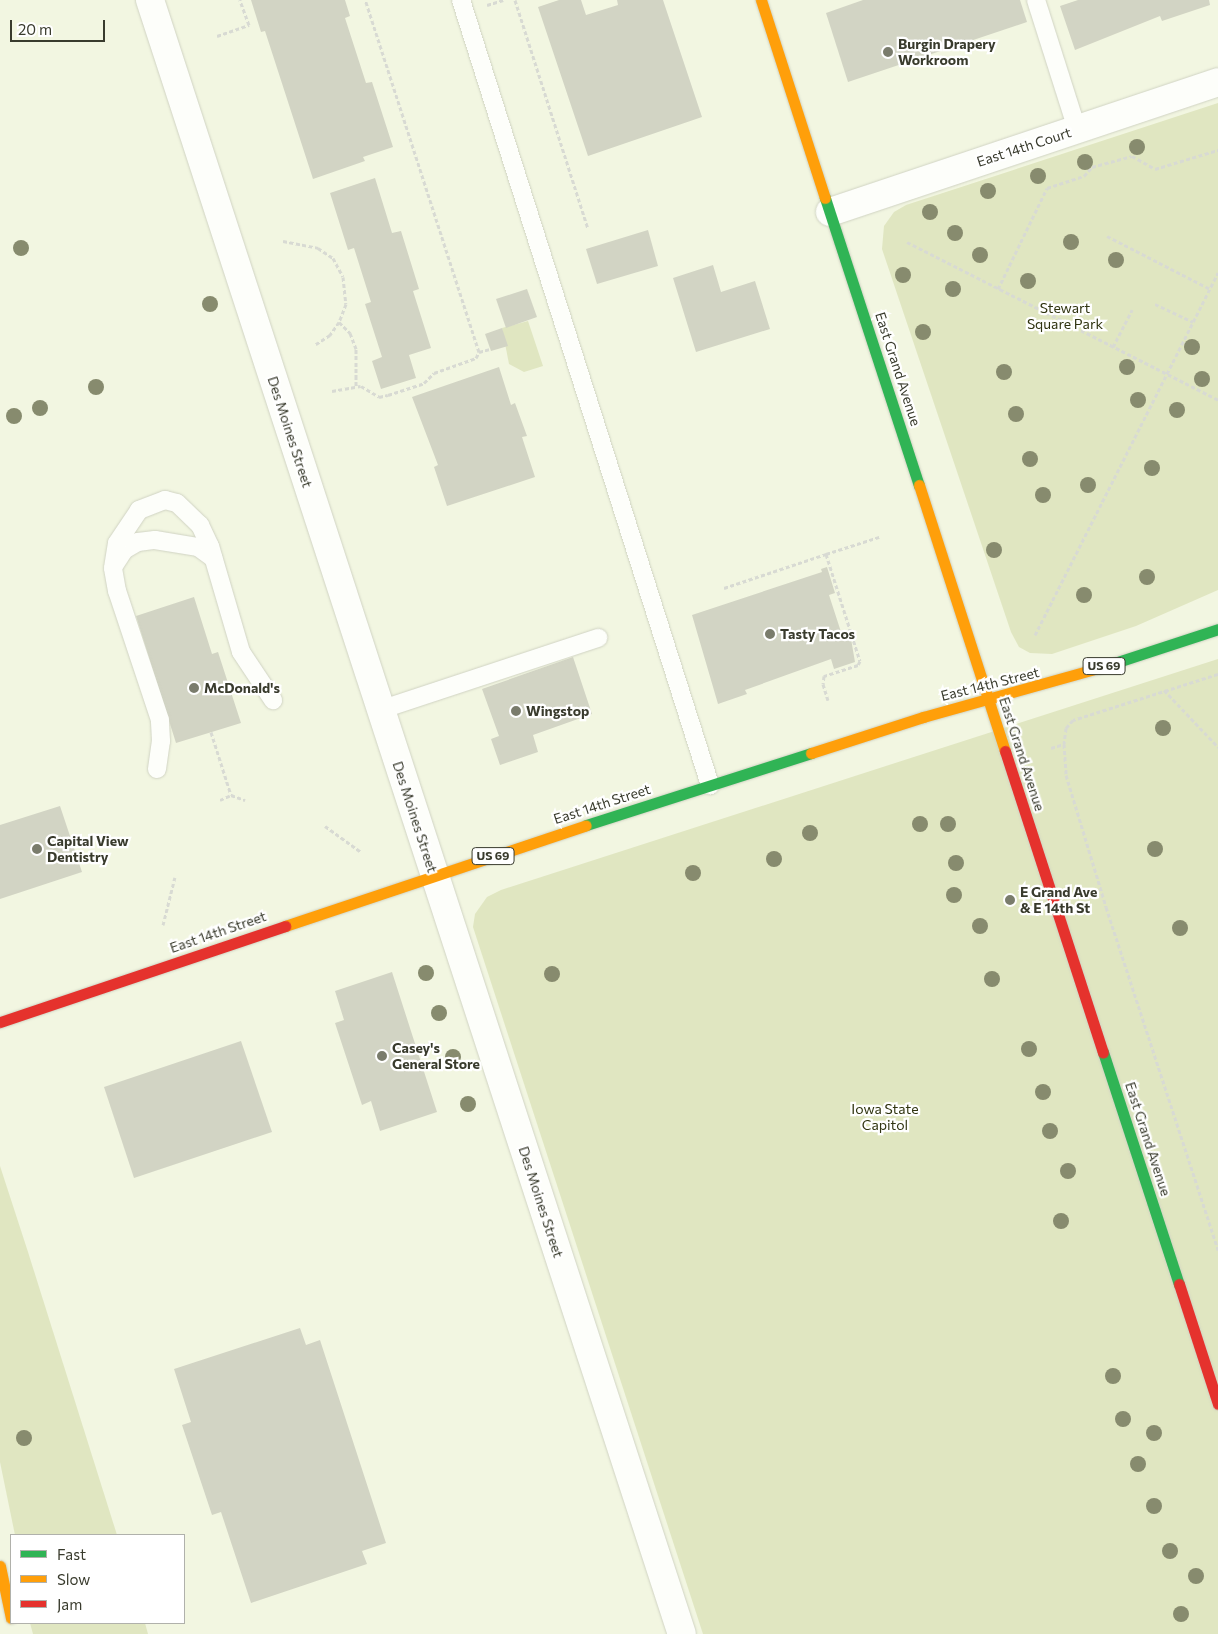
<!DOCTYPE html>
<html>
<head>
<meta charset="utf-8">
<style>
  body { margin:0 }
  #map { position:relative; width:1218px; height:1634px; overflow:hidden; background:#f2f6e1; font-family:Commissioner,sans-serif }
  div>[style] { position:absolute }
  .green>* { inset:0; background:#e0e6c1 }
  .building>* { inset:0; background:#d2d4c4 }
  .path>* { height:3px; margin-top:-1.5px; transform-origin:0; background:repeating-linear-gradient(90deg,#d8dad3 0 4px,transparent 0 6.5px) }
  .roads { filter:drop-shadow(0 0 1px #d0d3c3) drop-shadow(0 0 1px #d0d3c3) }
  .lane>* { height:18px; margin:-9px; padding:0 9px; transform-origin:9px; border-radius:9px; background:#fdfefa }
  .street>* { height:28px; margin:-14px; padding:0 14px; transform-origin:14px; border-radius:14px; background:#fdfefa }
  .fast>* { height:11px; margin:-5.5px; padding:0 5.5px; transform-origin:5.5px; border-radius:5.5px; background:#30b455 }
  .slow>* { height:11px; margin:-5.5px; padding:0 5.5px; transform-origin:5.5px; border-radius:5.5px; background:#ff9f0a }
  .jam>* { height:11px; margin:-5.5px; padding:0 5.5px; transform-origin:5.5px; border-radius:5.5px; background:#e5322d }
  .trees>* { width:16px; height:16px; margin:-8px; border-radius:50%; background:#878b6e }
  .dots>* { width:14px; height:14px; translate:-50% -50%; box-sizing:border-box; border:2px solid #fff; border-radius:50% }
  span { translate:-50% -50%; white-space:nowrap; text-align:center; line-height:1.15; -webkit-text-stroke:4.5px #fff; paint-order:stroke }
  .shield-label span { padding:1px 4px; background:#fff; border:1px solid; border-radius:4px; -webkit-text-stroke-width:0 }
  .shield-label { font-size:12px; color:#393b2d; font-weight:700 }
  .poi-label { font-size:14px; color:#393b2d; font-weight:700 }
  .left { translate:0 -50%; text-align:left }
  .street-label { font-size:14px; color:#393b2d }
  .park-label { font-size:14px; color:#303410 }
  .legend { position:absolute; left:10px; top:1534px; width:175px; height:90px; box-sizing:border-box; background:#fff; border:1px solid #b0b1ab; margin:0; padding:6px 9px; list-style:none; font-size:15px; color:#393b2d }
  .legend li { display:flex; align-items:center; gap:10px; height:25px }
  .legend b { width:25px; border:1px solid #b0b1ab }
  .scale { position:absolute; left:10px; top:20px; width:95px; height:22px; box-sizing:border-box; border:2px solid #393b2d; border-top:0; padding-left:6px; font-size:15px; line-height:18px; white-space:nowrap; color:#393b2d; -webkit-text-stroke:4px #fff; paint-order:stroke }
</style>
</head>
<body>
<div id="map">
  <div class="green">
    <i style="clip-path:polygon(1218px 103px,1218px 590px,1136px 626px,1052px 654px,1030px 653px,1019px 647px,1011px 632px,882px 249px,884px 226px,894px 212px,906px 205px)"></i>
    <i style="clip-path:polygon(528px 321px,543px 366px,524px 372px,509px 364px,502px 328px)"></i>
    <i style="clip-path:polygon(1218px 659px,1218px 1634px,703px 1634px,473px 927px,475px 914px,487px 897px,501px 890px)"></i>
    <i style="clip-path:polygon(0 1166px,28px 1252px,117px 1535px,15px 1535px,0 1462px)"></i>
    <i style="clip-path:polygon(30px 1623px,145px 1623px,148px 1634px,33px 1634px)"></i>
  </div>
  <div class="building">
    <i style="clip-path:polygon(251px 0,345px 0,350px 16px,345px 18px,366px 83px,372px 82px,393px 147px,363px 157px,365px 161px,313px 179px,265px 31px,261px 32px)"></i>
    <i style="clip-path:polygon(559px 0,581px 0,586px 15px,618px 5px,617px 0,663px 0,702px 117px,588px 156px,538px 7px)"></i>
    <i style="clip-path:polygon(863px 0,1020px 0,1027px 22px,848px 82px,826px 13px)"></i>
    <i style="clip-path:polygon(1078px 0,1209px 0,1210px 5px,1162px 21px,1160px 16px,1075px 50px,1060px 6px)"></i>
    <i style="clip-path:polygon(375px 178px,392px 233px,401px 231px,419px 289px,413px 291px,431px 348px,409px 355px,416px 378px,381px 389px,372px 361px,382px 357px,365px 304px,371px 302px,354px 248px,348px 250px,330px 193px)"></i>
    <i style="clip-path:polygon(648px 230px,658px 266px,597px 284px,586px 249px)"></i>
    <i style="clip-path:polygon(713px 265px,721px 292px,755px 281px,770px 329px,696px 352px,673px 278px)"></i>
    <i style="clip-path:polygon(527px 289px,537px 317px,506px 328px,496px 299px)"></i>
    <i style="clip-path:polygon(502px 328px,508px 346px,491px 351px,485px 334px)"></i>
    <i style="clip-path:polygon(499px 367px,511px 405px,515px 403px,527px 436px,522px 437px,535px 477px,447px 506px,434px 467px,438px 465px,412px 397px)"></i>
    <i style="clip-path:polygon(827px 567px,835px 593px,829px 595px,842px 635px,850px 633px,855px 662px,834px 669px,831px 659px,745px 690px,747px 694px,718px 704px,692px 615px,822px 572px,821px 569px)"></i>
    <i style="clip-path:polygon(194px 597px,212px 654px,218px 652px,241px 723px,176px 743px,136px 616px)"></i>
    <i style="clip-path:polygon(573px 657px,592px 714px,533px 735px,538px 752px,500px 765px,491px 739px,499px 736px,482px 689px)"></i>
    <i style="clip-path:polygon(60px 806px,82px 872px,0 899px,0 825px)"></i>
    <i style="clip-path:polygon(392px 972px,437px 1112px,380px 1131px,371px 1101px,362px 1105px,335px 1023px,344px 1020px,335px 991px)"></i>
    <i style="clip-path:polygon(241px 1041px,272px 1132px,134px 1178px,104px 1087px)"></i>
    <i style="clip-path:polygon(300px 1328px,306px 1345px,320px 1340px,386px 1543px,362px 1551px,367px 1564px,251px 1603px,221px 1512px,212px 1515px,182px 1425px,191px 1422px,174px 1369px)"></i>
  </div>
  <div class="path">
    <i style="left:515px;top:0;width:240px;rotate:72.3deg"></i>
    <i style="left:487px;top:5px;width:17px;rotate:-17deg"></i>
    <i style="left:217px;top:36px;width:34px;rotate:-19deg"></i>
    <i style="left:249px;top:25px;width:27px;rotate:-110deg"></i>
    <i style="left:1107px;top:236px;width:116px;rotate:27.2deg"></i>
    <i style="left:283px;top:241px;width:36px;rotate:11deg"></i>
    <i style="left:318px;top:248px;width:18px;rotate:34deg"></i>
    <i style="left:333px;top:258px;width:21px;rotate:62deg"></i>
    <i style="left:343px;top:277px;width:27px;rotate:84deg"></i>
    <i style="left:346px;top:304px;width:19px;rotate:111deg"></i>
    <i style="left:339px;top:322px;width:16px;rotate:125deg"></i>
    <i style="left:330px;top:335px;width:17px;rotate:147deg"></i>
    <i style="left:907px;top:242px;width:349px;rotate:26.9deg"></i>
    <i style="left:998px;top:289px;width:112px;rotate:-64.1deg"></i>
    <i style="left:1047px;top:188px;width:39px;rotate:-18deg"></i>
    <i style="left:1084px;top:176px;width:12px;rotate:-48deg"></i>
    <i style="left:1092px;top:167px;width:41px;rotate:-15.4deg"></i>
    <i style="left:1132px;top:156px;width:26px;rotate:29deg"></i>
    <i style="left:1155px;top:169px;width:66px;rotate:-16.8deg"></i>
    <i style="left:1155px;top:304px;width:42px;rotate:25.3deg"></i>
    <i style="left:339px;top:322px;width:16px;rotate:45deg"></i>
    <i style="left:350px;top:333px;width:17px;rotate:69deg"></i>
    <i style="left:356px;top:349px;width:38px;rotate:90deg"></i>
    <i style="left:1113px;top:347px;width:42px;rotate:-62.8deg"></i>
    <i style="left:479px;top:352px;width:11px;rotate:-15deg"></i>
    <i style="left:332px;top:391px;width:29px;rotate:-10deg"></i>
    <i style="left:361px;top:386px;width:21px;rotate:31deg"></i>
    <i style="left:379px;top:397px;width:9px;rotate:-13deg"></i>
    <i style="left:388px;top:395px;width:38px;rotate:-18deg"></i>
    <i style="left:424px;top:383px;width:14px;rotate:-45deg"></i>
    <i style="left:434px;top:373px;width:45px;rotate:-19.7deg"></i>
    <i style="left:476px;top:358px;width:7px;rotate:-63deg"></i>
    <i style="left:479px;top:352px;width:370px;rotate:-107.9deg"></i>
    <i style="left:826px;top:554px;width:56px;rotate:-17.8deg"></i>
    <i style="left:724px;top:588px;width:108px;rotate:-18.4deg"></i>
    <i style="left:826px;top:554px;width:112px;rotate:72.4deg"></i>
    <i style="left:860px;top:661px;width:4px;rotate:117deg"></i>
    <i style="left:858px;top:665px;width:36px;rotate:162deg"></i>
    <i style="left:824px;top:676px;width:8px;rotate:97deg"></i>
    <i style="left:823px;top:684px;width:17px;rotate:73deg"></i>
    <i style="left:1035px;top:635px;width:406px;rotate:-63.2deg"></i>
    <i style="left:1218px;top:674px;width:152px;rotate:162.4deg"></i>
    <i style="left:1073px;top:720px;width:11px;rotate:131deg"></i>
    <i style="left:1066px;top:728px;width:16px;rotate:97deg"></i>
    <i style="left:1064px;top:744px;width:31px;rotate:86deg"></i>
    <i style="left:1066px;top:775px;width:138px;rotate:73.1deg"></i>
    <i style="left:1106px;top:907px;width:361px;rotate:71.9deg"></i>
    <i style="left:1164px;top:690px;width:79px;rotate:46.5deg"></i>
    <i style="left:211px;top:732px;width:66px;rotate:72.4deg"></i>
    <i style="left:231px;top:795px;width:15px;rotate:20deg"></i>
    <i style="left:1051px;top:748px;width:14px;rotate:-17deg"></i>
    <i style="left:220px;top:800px;width:12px;rotate:-24deg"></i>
    <i style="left:325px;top:826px;width:44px;rotate:35.8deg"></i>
    <i style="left:163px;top:925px;width:49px;rotate:-76deg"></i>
    <i style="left:416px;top:1048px;width:17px;rotate:-21deg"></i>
  </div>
  <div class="roads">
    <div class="lane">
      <i style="left:461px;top:0;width:824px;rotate:72.4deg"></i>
      <i style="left:1036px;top:0;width:135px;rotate:72.4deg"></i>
      <i style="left:115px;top:564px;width:17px;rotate:-57deg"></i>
      <i style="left:124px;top:550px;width:16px;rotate:-30deg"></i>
      <i style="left:138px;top:542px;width:17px;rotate:-7deg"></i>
      <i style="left:155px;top:540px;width:44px;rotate:9.2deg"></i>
      <i style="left:198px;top:547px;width:19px;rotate:36deg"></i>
      <i style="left:380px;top:710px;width:230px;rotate:-18.3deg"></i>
      <i style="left:157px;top:769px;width:28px;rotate:-82deg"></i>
      <i style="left:161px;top:741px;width:21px;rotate:-93deg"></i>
      <i style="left:160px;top:720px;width:136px;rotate:-108.4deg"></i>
      <i style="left:117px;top:591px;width:23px;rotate:-100deg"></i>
      <i style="left:113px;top:568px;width:25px;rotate:-81deg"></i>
      <i style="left:117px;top:543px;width:40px;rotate:-56deg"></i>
      <i style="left:139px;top:510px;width:28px;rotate:-21deg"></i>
      <i style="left:165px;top:500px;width:12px;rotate:14deg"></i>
      <i style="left:177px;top:503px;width:32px;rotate:44deg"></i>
      <i style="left:200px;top:525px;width:23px;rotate:65deg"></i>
      <i style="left:210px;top:546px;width:110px;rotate:73.7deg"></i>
      <i style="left:241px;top:652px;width:58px;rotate:56.3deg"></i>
    </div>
    <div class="street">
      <i style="left:150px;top:0;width:1718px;rotate:71.97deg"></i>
      <i style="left:830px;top:212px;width:409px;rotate:-18.5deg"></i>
    </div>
    <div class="fast">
      <i style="left:825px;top:198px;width:302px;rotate:71.9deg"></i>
      <i style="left:1099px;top:668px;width:125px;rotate:-18.1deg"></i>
      <i style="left:586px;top:825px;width:236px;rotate:-17.7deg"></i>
      <i style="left:1103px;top:1052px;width:244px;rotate:71.9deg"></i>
    </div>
    <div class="slow">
      <i style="left:761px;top:0;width:208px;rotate:72.1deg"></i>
      <i style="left:919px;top:485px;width:280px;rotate:72.1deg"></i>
      <i style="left:811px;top:753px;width:118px;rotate:-17.8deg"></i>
      <i style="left:923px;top:717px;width:183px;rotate:-15.6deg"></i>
      <i style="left:285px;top:926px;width:317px;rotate:-18.5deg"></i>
      <i style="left:0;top:1566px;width:53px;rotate:78.1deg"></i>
    </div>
    <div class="jam">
      <i style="left:1005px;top:751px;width:317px;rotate:72deg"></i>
      <i style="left:0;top:1022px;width:301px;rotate:-18.6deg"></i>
      <i style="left:1179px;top:1284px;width:126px;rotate:72deg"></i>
    </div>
  </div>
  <div class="trees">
    <i style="left:1137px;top:147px"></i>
    <i style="left:1085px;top:162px"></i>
    <i style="left:1038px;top:176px"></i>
    <i style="left:988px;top:191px"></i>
    <i style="left:930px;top:212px"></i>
    <i style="left:955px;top:233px"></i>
    <i style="left:1071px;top:242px"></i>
    <i style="left:21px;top:248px"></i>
    <i style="left:980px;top:255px"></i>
    <i style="left:1116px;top:260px"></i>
    <i style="left:903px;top:275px"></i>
    <i style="left:1028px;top:281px"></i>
    <i style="left:953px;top:289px"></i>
    <i style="left:210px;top:304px"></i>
    <i style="left:923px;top:332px"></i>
    <i style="left:1192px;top:347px"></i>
    <i style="left:1127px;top:367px"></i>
    <i style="left:1004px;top:372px"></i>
    <i style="left:1202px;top:379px"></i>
    <i style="left:96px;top:387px"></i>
    <i style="left:1138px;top:400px"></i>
    <i style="left:40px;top:408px"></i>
    <i style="left:1177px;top:410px"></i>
    <i style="left:1016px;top:414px"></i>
    <i style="left:14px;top:416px"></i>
    <i style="left:1030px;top:459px"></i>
    <i style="left:1152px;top:468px"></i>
    <i style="left:1088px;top:485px"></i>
    <i style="left:1043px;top:495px"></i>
    <i style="left:994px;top:550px"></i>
    <i style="left:1147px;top:577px"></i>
    <i style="left:1084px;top:595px"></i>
    <i style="left:1163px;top:728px"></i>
    <i style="left:920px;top:824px"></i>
    <i style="left:948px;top:824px"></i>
    <i style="left:810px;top:833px"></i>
    <i style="left:1155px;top:849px"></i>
    <i style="left:774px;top:859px"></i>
    <i style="left:956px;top:863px"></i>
    <i style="left:693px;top:873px"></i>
    <i style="left:954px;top:895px"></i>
    <i style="left:980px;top:926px"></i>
    <i style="left:1180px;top:928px"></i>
    <i style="left:426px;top:973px"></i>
    <i style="left:552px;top:974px"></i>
    <i style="left:992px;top:979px"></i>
    <i style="left:439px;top:1013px"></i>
    <i style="left:1029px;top:1049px"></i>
    <i style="left:453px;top:1057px"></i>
    <i style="left:1043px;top:1092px"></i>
    <i style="left:468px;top:1104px"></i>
    <i style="left:1050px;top:1131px"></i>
    <i style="left:1068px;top:1171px"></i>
    <i style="left:1061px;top:1221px"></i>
    <i style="left:1113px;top:1376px"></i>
    <i style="left:1123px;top:1419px"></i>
    <i style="left:1154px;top:1433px"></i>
    <i style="left:24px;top:1438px"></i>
    <i style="left:1138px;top:1464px"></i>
    <i style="left:1154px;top:1506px"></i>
    <i style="left:1170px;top:1551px"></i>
    <i style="left:1196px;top:1576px"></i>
    <i style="left:1181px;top:1614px"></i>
  </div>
  <div class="dots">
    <i style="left:888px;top:52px;background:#7a7c6c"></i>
    <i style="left:770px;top:634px;background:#7a7c6c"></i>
    <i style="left:194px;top:688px;background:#7a7c6c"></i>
    <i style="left:516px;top:711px;background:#7a7c6c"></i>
    <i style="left:37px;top:849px;background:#7a7c6c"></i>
    <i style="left:1010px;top:900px;background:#7a7c6c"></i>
    <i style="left:382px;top:1056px;background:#7a7c6c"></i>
  </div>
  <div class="shield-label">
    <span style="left:1104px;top:666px">US 69</span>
    <span style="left:493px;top:856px">US 69</span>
  </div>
  <div class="poi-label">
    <span class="left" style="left:898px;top:52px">Burgin Drapery<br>Workroom</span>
    <span class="left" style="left:780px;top:634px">Tasty Tacos</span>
    <span class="left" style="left:204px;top:688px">McDonald's</span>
    <span class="left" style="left:526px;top:711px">Wingstop</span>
    <span class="left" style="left:47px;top:849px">Capital View<br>Dentistry</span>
    <span class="left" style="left:1020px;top:900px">E Grand Ave<br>&amp; E 14th St</span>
    <span class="left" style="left:392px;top:1056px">Casey's<br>General Store</span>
  </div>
  <div class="street-label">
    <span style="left:1024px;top:147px;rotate:-18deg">East 14th Court</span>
    <span style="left:898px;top:369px;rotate:72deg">East Grand Avenue</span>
    <span style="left:290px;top:432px;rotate:72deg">Des Moines Street</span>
    <span style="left:990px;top:684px;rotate:-14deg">East 14th Street</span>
    <span style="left:1022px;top:754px;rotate:72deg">East Grand Avenue</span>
    <span style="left:602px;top:804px;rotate:-18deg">East 14th Street</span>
    <span style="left:415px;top:817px;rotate:72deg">Des Moines Street</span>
    <span style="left:218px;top:932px;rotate:-19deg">East 14th Street</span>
    <span style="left:1148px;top:1139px;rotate:72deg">East Grand Avenue</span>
    <span style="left:541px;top:1202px;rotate:72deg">Des Moines Street</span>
  </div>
  <div class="park-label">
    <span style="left:1065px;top:316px">Stewart<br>Square Park</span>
    <span style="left:885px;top:1117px">Iowa State<br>Capitol</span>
  </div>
  <ul class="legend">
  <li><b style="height:6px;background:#30b455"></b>Fast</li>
  <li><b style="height:6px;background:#ff9f0a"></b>Slow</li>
  <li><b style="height:6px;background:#e5322d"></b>Jam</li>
  </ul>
  <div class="scale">20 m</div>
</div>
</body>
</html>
